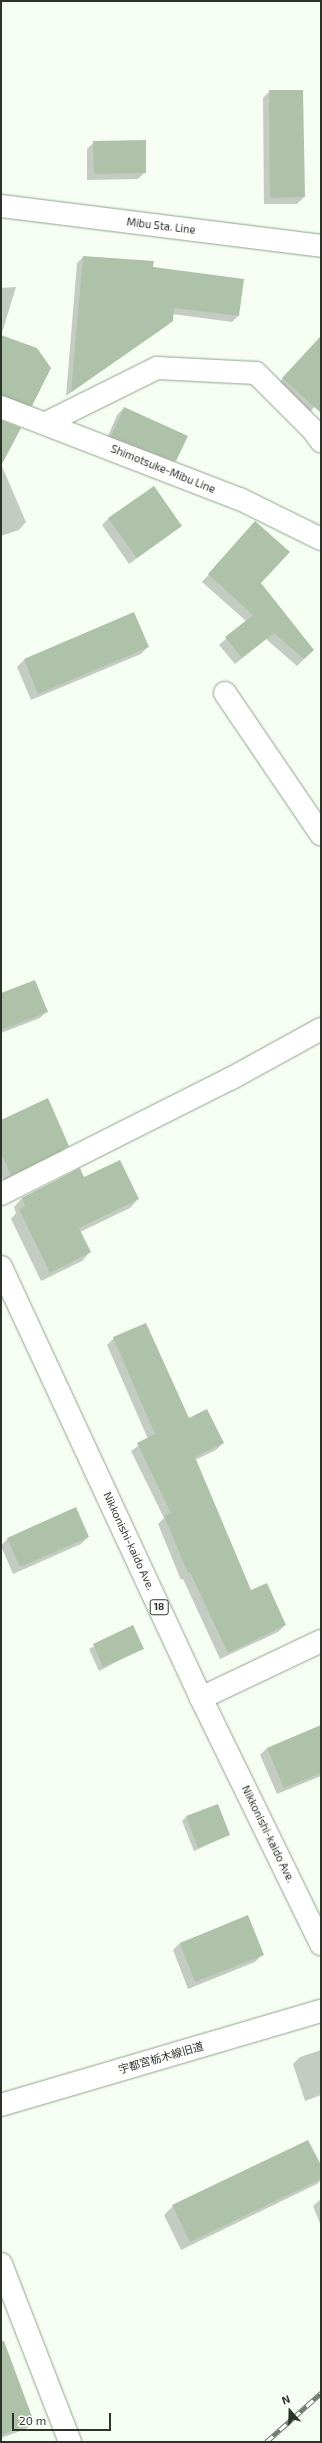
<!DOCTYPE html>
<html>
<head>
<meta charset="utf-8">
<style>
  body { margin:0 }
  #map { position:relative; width:322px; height:2443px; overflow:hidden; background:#f6fef4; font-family:"Exo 2","Noto Sans JP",sans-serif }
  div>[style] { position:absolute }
  .shadow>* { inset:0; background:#0003 }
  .building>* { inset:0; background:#aec2a9 }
  .roads { filter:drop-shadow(0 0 1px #90a28a) drop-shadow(0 0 1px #90a28a) }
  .minor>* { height:22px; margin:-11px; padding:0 11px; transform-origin:11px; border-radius:11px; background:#fff }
  .major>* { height:22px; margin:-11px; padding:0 11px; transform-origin:11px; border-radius:11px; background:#fff }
  .rail>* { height:4.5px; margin-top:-2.25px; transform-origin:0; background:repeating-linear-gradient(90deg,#fff 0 9px,#71786e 0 18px); box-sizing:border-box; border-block:1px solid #71786e }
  span { translate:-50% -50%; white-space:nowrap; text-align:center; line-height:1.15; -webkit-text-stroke:4px #fff; paint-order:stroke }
  .shield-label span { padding:1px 3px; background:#fff; border:1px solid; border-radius:3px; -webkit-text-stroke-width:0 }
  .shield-label { font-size:10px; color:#2c3329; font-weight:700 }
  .street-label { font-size:11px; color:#2c3329 }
  .frame { position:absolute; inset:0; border:2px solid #2c3329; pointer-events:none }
  .north { position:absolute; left:270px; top:2391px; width:40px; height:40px; -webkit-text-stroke:3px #fff; paint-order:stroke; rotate:340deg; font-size:11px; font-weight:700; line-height:16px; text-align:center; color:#2c3329 }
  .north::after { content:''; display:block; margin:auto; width:14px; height:18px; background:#2c3329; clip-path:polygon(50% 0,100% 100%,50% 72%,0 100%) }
  .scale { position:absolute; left:12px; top:2413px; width:99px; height:18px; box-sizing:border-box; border:2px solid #2c3329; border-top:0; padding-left:5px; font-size:12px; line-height:14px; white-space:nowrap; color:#2c3329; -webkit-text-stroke:3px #fff; paint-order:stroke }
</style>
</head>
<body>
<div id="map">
  <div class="shadow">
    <i style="clip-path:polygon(270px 91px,304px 197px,297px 204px,264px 204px,263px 98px)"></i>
    <i style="clip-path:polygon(94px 142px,145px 172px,138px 179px,87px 180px,87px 149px)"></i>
    <i style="clip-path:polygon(83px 257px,243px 280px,238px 316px,232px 322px,172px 314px,172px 321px,165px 327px,66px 396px,77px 263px)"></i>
    <i style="clip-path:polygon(16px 287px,1px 336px,1px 288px)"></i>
    <i style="clip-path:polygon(1px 336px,31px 405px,24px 412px,1px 405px)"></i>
    <i style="clip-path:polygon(321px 336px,321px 400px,308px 414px,276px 386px)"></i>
    <i style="clip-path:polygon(124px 408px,175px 460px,168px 467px,105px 443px,117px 415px)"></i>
    <i style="clip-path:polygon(1px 464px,26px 522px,19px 530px,1px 536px)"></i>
    <i style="clip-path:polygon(109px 518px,181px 526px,129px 564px,102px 525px)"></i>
    <i style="clip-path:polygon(249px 530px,260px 583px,313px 650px,297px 666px,266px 639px,235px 664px,219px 645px,246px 621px,202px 582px)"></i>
    <i style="clip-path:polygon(148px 647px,141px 654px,31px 700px,17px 667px,24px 660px)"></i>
    <i style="clip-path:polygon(1px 994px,47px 1011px,40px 1018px,1px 1033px)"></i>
    <i style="clip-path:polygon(1px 1121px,68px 1145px,61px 1152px,4px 1181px,1px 1175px)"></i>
    <i style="clip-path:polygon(83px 1179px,138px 1199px,130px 1208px,80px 1232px,90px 1252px,82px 1261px,41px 1281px,11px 1219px,16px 1213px,14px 1207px,22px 1198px)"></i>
    <i style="clip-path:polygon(114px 1338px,188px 1419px,223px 1443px,216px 1450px,195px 1460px,251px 1592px,285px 1625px,278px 1632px,220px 1659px,183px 1579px,181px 1580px,158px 1524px,164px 1518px,131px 1451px,148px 1439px,107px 1345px)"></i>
    <i style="clip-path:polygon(88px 1537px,81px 1544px,13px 1574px,1px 1546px,8px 1538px)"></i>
    <i style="clip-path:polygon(133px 1626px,143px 1648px,99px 1671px,89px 1649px)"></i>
    <i style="clip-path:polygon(321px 1726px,321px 1776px,277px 1794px,260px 1755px,267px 1748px)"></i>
    <i style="clip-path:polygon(186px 1817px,229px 1835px,194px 1851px,182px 1821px)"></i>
    <i style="clip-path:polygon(247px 1917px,262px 1955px,255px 1962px,188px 1989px,173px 1950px,180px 1943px)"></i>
    <i style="clip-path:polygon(321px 2050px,321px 2095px,305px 2101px,293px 2064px,300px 2057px)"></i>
    <i style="clip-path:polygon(321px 2167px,321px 2180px,317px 2184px,181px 2250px,164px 2215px,173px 2206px)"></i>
    <i style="clip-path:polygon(321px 2199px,321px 2226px,313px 2206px)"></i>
    <i style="clip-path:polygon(1px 2375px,33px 2422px,26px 2429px,1px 2438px)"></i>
  </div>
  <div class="building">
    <i style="clip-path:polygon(269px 90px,303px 90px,305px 197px,270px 198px)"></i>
    <i style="clip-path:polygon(146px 140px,146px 173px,94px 174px,93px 141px)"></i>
    <i style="clip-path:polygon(83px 256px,154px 261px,153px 267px,244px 279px,239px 316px,174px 308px,173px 321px,71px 392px)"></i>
    <i style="clip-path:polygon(1px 335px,37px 348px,51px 368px,32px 406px,1px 395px)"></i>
    <i style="clip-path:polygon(321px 336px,321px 413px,282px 378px)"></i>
    <i style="clip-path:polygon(124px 407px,188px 436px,176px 461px,111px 436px)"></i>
    <i style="clip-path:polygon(1px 420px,21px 428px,1px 466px)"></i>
    <i style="clip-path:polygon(154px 486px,182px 526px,137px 558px,108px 518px)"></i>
    <i style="clip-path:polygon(255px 521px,290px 552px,261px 583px,314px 650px,304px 659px,274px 633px,242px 658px,225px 637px,253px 615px,208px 574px)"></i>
    <i style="clip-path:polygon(134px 612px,149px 647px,38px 694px,24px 659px)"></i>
    <i style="clip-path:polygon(35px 980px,48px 1012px,1px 1030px,1px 993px)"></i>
    <i style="clip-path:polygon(48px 1098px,69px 1146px,11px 1175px,1px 1153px,1px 1120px)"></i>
    <i style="clip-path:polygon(120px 1160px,139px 1199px,79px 1228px,91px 1252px,50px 1273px,19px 1209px,25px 1206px,22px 1198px,80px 1168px,84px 1177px)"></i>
    <i style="clip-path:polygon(146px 1323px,189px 1418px,207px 1409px,224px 1443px,195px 1457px,251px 1590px,267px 1583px,286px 1625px,228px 1653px,190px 1572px,188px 1573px,164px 1516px,171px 1513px,137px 1443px,155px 1434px,113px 1337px)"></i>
    <i style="clip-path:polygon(76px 1507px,89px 1537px,20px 1567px,7px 1538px)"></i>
    <i style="clip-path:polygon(133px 1625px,144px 1649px,103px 1667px,93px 1644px)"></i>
    <i style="clip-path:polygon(321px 1725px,321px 1773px,284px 1788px,267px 1748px)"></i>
    <i style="clip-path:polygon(218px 1804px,230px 1835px,198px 1848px,186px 1816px)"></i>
    <i style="clip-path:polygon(248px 1915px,264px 1955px,195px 1982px,180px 1943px)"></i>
    <i style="clip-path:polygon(308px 2140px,321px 2165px,321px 2179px,190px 2242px,172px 2205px)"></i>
    <i style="clip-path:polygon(1px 2341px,4px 2341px,34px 2422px,1px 2435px)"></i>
  </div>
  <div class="roads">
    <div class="minor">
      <i style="left:46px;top:423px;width:124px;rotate:-26.4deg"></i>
      <i style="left:157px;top:368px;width:99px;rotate:2.9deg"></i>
      <i style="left:256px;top:373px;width:81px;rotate:45deg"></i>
      <i style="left:313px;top:430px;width:14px;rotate:54deg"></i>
      <i style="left:225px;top:693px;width:171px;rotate:55.8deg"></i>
      <i style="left:1px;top:1194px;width:256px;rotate:-26.7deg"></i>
      <i style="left:230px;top:1079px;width:104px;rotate:-28.8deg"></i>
      <i style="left:201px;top:1698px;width:133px;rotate:-25.4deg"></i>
      <i style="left:1px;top:2105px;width:334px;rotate:-16.4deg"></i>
      <i style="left:1px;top:2264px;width:191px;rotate:68.8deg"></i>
    </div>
    <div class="major">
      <i style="left:1px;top:206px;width:322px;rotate:7.1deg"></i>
      <i style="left:1px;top:407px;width:256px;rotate:21.1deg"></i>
      <i style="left:240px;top:499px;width:90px;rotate:26.3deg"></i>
      <i style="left:1px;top:1267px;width:475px;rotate:65.1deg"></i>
      <i style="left:201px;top:1698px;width:274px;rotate:64deg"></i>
    </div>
  </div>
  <div class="rail">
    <i style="left:266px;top:2442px;width:74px;rotate:-41.7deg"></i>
  </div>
  <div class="shield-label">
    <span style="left:159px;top:1607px">18</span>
  </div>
  <div class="street-label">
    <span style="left:161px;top:226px;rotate:7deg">Mibu Sta. Line</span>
    <span style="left:163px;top:469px;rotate:22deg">Shimotsuke-Mibu Line</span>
    <span style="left:129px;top:1541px;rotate:65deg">Nikkonishi-kaido Ave.</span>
    <span style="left:268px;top:1834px;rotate:64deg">Nikkonishi-kaido Ave.</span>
    <span style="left:161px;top:2058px;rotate:-16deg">宇都宮栃木線旧道</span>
  </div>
  <div class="frame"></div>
  <div class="north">N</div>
  <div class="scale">20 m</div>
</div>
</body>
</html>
